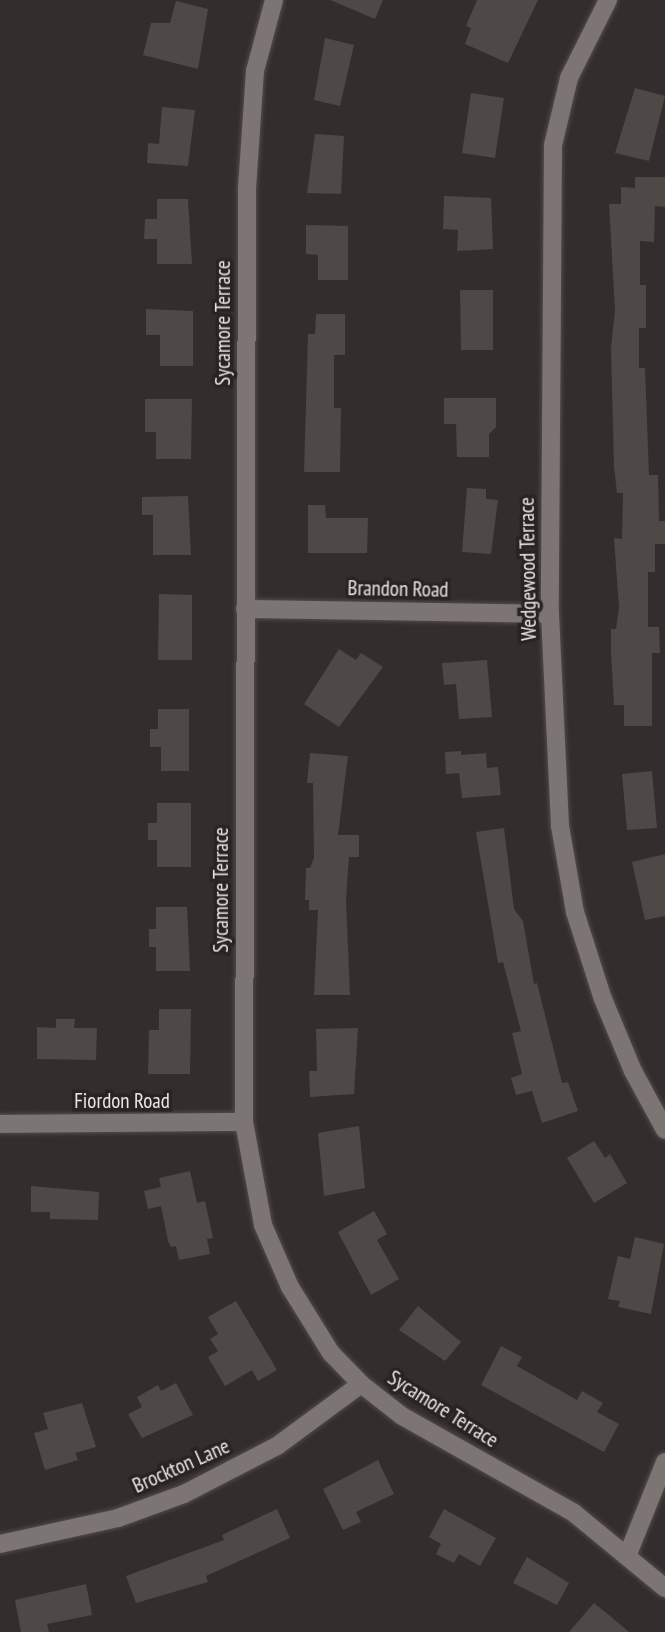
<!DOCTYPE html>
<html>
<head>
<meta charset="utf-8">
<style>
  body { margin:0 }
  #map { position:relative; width:665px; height:1632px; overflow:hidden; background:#332e2d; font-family:"PT Sans Narrow",sans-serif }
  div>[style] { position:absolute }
  .building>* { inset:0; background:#4e4847 }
  .roads { filter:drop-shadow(0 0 2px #514c4b) drop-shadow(0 0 2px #514c4b) }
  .minor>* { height:18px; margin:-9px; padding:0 9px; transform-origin:9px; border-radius:9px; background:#7c7574 }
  span { translate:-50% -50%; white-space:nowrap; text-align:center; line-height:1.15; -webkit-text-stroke:7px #292423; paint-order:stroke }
  .street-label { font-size:21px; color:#eae7e6 }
</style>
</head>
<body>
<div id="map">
  <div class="building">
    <i style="clip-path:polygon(330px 0,383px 0,375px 19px)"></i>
    <i style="clip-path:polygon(477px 0,538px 0,508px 63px,465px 44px,471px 28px,466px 26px)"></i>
    <i style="clip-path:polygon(176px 1px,208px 9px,198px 69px,143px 55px,151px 23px,170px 23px)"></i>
    <i style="clip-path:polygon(325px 38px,354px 45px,340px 106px,314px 100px)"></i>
    <i style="clip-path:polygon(635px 88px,665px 96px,649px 161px,615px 153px)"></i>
    <i style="clip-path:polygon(471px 93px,504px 98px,495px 158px,462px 153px)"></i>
    <i style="clip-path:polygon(162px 107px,195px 110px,188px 166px,147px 163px,148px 143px,159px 144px)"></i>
    <i style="clip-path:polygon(315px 134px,344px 136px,341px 194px,307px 193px)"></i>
    <i style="clip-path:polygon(635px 177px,665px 177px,665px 207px,655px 206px,654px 242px,640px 241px,640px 285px,646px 285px,646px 328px,639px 328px,639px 368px,645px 368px,649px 475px,658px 475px,659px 521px,665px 521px,665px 544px,655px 544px,655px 572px,648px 572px,648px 627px,659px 627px,660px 653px,652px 653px,652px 726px,624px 726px,624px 705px,614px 705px,611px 653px,611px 629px,616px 629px,619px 607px,614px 538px,622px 539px,623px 493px,617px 493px,614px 467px,611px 347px,615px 311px,609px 204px,621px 204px,621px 187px,635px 188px)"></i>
    <i style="clip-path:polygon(444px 196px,491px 198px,493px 249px,457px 251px,458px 230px,443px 229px)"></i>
    <i style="clip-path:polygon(157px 199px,188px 199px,192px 264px,157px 264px,157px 239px,144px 239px,145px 219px,157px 219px)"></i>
    <i style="clip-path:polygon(306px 225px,348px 226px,348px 280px,318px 280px,318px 255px,306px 254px)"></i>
    <i style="clip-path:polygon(460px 290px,493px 290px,493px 350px,461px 350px)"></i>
    <i style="clip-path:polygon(146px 309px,193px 311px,193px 366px,160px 366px,160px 335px,146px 335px)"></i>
    <i style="clip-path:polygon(316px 314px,345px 314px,345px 355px,334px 355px,334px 408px,341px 408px,340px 472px,304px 472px,308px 334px,315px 334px)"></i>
    <i style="clip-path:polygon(444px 398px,496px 398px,496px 427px,489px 434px,489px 457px,457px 457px,456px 424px,444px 424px)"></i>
    <i style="clip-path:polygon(145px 399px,192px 399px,191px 459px,156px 459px,156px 432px,145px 432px)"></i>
    <i style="clip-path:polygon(467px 488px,486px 489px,486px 499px,498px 500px,491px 554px,462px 552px)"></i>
    <i style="clip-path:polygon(188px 496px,191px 555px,153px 555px,153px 515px,142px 515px,142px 497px)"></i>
    <i style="clip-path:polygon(308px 505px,325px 505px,326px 518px,368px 518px,367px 553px,308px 553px)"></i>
    <i style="clip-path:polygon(159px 594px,192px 595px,192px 660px,158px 660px)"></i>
    <i style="clip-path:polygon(339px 649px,356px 660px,361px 653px,383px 667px,339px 727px,304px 704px)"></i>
    <i style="clip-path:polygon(487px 660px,492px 717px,459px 719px,456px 684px,444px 685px,442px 663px)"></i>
    <i style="clip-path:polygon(158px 709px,189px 709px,189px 771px,161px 771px,161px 747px,150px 747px,150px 729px,158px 729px)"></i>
    <i style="clip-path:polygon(461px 751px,461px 755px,486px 753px,487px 768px,498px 767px,501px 795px,462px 798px,459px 773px,446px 774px,445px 752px)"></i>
    <i style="clip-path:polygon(310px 753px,348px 756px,338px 835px,359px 835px,359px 857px,349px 857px,346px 900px,350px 995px,314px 995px,318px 910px,309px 910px,309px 900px,305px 900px,306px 868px,310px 868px,314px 858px,313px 783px,307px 783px)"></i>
    <i style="clip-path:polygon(652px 771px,657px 828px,627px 830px,622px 774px)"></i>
    <i style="clip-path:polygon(157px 803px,191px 803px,191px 867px,157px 867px,157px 840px,148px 840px,148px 823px,157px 823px)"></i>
    <i style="clip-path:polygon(504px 828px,514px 909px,523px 921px,534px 984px,537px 983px,562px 1083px,568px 1082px,578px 1111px,542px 1123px,532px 1091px,516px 1095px,511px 1078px,522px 1074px,512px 1033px,521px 1031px,503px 962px,498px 963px,476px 832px)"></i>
    <i style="clip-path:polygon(665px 854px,665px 916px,645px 920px,632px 862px)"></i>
    <i style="clip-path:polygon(156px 907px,187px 907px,190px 971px,156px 971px,156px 947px,149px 947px,149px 929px,156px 929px)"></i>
    <i style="clip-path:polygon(159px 1009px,191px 1009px,190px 1074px,148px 1074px,149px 1030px,159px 1030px)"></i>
    <i style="clip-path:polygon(56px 1019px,75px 1019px,74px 1028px,97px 1028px,96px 1060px,37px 1059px,37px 1027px,56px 1028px)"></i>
    <i style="clip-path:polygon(358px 1028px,354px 1094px,310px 1097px,309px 1071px,317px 1071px,316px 1029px)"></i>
    <i style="clip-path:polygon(359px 1126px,365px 1188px,324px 1196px,318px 1133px)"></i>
    <i style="clip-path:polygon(594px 1141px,605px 1158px,610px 1154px,627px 1183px,594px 1203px,567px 1158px)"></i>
    <i style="clip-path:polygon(190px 1171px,197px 1203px,205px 1201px,213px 1238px,207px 1239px,210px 1254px,179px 1260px,176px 1246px,171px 1247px,168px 1241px,161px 1206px,148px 1209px,144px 1191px,161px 1187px,159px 1178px)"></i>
    <i style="clip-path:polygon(31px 1186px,99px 1192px,98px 1220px,50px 1219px,50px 1212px,31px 1212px)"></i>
    <i style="clip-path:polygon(374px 1211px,387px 1234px,377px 1240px,399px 1279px,371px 1295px,338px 1232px)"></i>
    <i style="clip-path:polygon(635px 1237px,664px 1244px,651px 1314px,618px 1307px,620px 1301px,608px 1299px,618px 1256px,630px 1259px)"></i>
    <i style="clip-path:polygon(236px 1301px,277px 1370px,258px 1381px,252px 1370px,225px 1386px,208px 1357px,218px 1351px,210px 1339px,218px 1334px,208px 1317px)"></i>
    <i style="clip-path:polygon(418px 1306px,461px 1342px,445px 1361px,399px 1330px)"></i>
    <i style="clip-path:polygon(501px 1346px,522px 1357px,517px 1366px,577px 1400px,582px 1391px,603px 1403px,597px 1412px,619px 1424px,604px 1452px,481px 1385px)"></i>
    <i style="clip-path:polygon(176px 1383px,193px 1415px,142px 1438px,128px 1414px,142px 1407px,137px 1397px,158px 1385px,161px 1391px)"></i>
    <i style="clip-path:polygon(82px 1403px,96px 1447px,75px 1453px,78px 1460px,45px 1470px,34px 1433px,48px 1429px,43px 1413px)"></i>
    <i style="clip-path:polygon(378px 1460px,394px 1494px,356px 1512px,361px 1522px,343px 1530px,323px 1489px)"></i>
    <i style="clip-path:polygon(277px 1509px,290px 1538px,206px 1576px,208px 1582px,136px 1603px,126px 1576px,224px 1540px,222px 1535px)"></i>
    <i style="clip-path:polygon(444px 1509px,496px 1538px,480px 1566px,459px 1554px,454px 1563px,436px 1554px,441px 1544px,429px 1537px)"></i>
    <i style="clip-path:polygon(527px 1557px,569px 1583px,557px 1605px,513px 1583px)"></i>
    <i style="clip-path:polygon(86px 1584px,92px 1615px,47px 1624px,49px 1632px,21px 1632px,15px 1600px)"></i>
    <i style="clip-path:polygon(594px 1603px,610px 1616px,629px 1632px,569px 1632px)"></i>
  </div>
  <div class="roads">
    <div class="minor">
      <i style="left:274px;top:0;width:73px;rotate:105deg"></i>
      <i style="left:255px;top:71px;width:118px;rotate:93.9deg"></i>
      <i style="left:247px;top:189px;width:933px;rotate:90.18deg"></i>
      <i style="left:244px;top:1122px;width:105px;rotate:79.5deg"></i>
      <i style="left:263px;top:1225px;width:68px;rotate:66.5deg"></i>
      <i style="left:290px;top:1287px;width:78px;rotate:58.2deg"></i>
      <i style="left:331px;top:1353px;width:43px;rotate:45.9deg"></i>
      <i style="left:361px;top:1384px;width:52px;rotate:38deg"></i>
      <i style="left:402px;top:1416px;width:197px;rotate:29.4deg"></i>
      <i style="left:574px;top:1513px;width:118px;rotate:39.5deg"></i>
      <i style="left:608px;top:0;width:87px;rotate:116.6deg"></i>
      <i style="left:569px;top:78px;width:69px;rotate:103.4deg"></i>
      <i style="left:553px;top:145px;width:469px;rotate:90.4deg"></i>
      <i style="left:550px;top:614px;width:212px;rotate:87.3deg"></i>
      <i style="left:560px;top:826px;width:87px;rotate:80.1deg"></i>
      <i style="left:575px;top:912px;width:91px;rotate:72.2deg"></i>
      <i style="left:603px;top:999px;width:78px;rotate:67.4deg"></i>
      <i style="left:633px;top:1071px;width:67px;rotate:61.5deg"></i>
      <i style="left:245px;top:609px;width:305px;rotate:0.9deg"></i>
      <i style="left:0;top:1124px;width:244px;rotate:-0.5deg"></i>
      <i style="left:0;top:1544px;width:121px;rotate:-12.4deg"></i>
      <i style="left:118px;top:1518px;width:70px;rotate:-20deg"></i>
      <i style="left:184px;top:1494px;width:105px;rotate:-27.3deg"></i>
      <i style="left:277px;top:1446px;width:104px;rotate:-36.4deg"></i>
      <i style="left:628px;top:1554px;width:99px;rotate:-68.1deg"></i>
    </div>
  </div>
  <div class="street-label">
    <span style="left:223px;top:323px;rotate:-90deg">Sycamore Terrace</span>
    <span style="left:528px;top:569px;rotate:-91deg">Wedgewood Terrace</span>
    <span style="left:398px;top:589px;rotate:1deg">Brandon Road</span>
    <span style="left:221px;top:890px;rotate:-90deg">Sycamore Terrace</span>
    <span style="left:122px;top:1101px">Fiordon Road</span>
    <span style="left:443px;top:1409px;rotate:32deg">Sycamore Terrace</span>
    <span style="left:181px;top:1466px;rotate:-24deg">Brockton Lane</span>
  </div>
</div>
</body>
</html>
